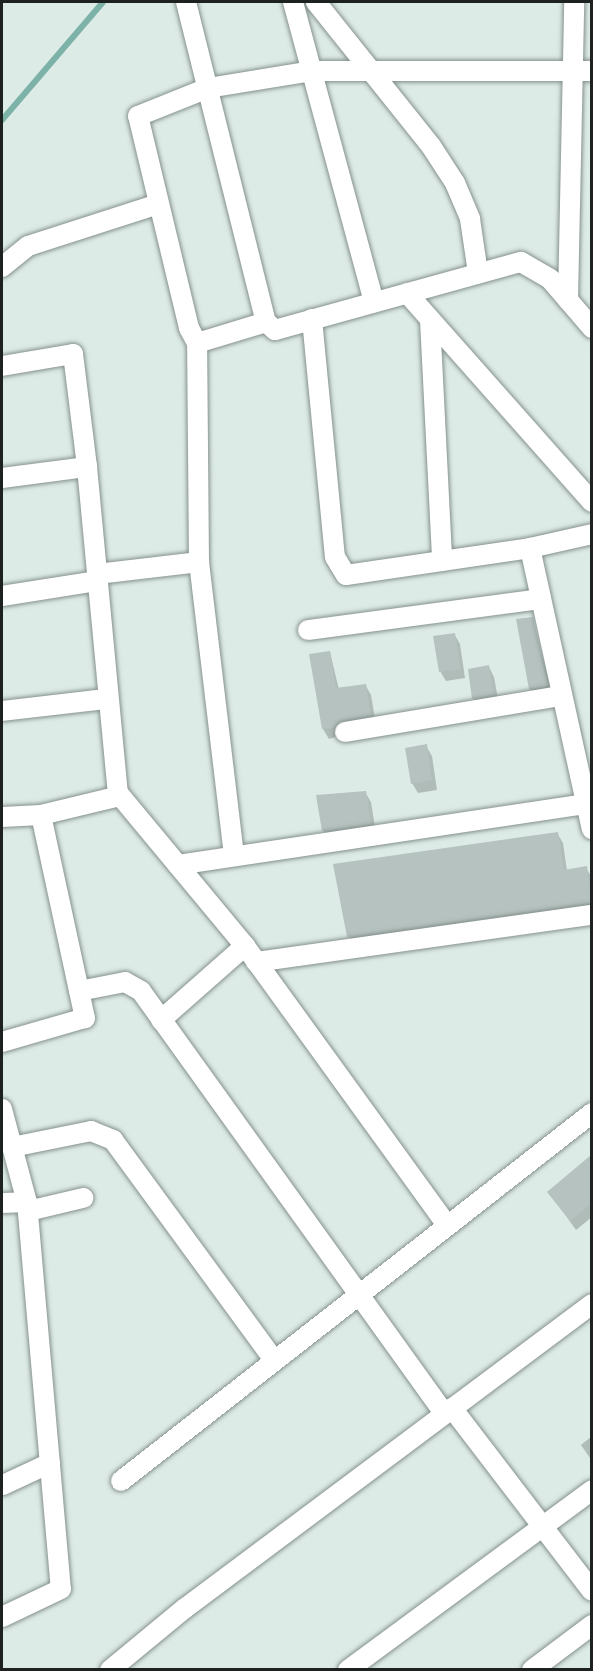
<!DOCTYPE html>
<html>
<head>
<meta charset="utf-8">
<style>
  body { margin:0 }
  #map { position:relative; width:593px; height:1671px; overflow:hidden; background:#ddebe7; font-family:"Playfair Display",serif }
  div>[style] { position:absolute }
  .shadow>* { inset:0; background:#0003 }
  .stream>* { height:6px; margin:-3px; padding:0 3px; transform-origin:3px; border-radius:3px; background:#7cb2a7 }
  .building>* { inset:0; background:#b5c2bf }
  .roads { filter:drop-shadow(0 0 2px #85918e) drop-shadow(0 0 2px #85918e) }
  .minor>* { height:20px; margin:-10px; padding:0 10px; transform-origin:10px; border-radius:10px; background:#fff }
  span { translate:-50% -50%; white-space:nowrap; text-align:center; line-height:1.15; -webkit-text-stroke:6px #ddebe7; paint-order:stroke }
  .frame { position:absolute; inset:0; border:3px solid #1d2120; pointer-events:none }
</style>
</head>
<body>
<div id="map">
  <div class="shadow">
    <i style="clip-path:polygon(532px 618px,553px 696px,536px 698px,530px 689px)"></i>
    <i style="clip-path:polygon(454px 634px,460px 644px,465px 678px,446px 681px,440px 671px)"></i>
    <i style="clip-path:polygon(330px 652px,339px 690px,366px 686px,371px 695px,376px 725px,329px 739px,323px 729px,310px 655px)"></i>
    <i style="clip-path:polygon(489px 667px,494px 677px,499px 705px,479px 708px,474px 698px)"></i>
    <i style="clip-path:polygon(426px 746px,432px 756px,437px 790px,418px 793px,412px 783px)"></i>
    <i style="clip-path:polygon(365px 792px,371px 802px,376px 834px,329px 840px,323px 830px)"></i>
    <i style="clip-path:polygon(557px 833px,563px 843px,567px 871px,586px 868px,592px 878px,592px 913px,354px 946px,349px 937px)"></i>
    <i style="clip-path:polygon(591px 1157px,592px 1217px,576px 1230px,549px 1192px)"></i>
    <i style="clip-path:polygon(592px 1436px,592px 1461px,581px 1445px)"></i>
  </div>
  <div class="stream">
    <i style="left:2px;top:120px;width:155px;rotate:-49.4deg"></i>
  </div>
  <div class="building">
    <i style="clip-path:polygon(533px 617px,548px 686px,529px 689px,516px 619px)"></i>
    <i style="clip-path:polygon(455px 633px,461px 669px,439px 672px,433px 636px)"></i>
    <i style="clip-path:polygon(330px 651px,336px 688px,366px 684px,371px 715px,343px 720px,334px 728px,322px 729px,309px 654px)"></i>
    <i style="clip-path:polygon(489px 665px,494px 695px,472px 699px,468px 669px)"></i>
    <i style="clip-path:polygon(427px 744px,432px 780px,411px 784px,405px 748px)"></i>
    <i style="clip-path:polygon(366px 791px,371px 824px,322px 831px,316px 795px)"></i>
    <i style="clip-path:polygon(558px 832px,564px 870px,587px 866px,591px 903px,347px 937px,333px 864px)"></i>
    <i style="clip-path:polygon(591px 1155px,591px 1204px,570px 1221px,547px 1192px)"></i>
  </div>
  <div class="roads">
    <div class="minor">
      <i style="left:186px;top:2px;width:330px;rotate:76deg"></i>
      <i style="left:266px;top:322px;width:12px;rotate:42deg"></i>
      <i style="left:275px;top:330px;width:255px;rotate:-15.5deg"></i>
      <i style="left:521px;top:262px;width:34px;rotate:30deg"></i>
      <i style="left:550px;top:279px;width:65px;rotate:49.4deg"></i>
      <i style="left:293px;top:2px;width:311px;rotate:74.9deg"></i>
      <i style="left:316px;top:2px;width:184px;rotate:51.4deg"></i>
      <i style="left:431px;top:146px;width:44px;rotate:57deg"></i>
      <i style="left:455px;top:183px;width:39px;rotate:67deg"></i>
      <i style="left:470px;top:219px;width:55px;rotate:81.6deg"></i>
      <i style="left:2px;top:267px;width:33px;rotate:-39deg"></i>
      <i style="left:28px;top:246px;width:137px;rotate:-17.9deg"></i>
      <i style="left:407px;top:293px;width:279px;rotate:48.5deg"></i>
      <i style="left:568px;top:300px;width:298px;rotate:-88.8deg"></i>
      <i style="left:312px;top:319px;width:239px;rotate:84.5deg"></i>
      <i style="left:335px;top:557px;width:21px;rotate:59deg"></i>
      <i style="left:346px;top:575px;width:186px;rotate:-8.3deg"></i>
      <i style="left:530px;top:548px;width:64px;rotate:-12.7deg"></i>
      <i style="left:430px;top:320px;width:241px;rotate:87.1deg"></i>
      <i style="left:197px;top:343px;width:72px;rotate:-16.9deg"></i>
      <i style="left:2px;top:366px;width:72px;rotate:-9.6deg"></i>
      <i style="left:73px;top:354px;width:114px;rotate:82.9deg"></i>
      <i style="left:2px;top:478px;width:86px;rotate:-7.4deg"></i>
      <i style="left:87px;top:467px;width:327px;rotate:84.6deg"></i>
      <i style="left:118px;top:793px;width:199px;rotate:50.3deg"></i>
      <i style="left:245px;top:946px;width:343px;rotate:54.1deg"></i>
      <i style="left:530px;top:548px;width:288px;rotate:77.6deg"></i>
      <i style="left:199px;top:562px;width:219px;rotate:-90.5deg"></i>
      <i style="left:197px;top:343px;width:17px;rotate:-118deg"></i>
      <i style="left:189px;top:328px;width:218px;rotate:-103.5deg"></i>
      <i style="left:138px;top:116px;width:75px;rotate:-21.8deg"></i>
      <i style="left:208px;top:88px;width:105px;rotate:-9.3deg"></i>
      <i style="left:312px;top:71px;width:280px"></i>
      <i style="left:97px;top:574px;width:103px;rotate:-6.7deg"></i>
      <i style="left:199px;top:562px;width:294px;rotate:83.2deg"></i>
      <i style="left:2px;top:596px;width:97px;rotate:-8.9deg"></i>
      <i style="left:308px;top:630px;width:235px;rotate:-7.6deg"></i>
      <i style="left:2px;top:711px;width:105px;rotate:-6.6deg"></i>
      <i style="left:345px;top:732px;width:218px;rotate:-9.5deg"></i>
      <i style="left:41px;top:815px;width:81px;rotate:-13.5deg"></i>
      <i style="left:2px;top:817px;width:39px;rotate:-3deg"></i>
      <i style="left:41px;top:815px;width:208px;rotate:77.8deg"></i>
      <i style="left:85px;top:1018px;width:86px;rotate:163.9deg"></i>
      <i style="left:178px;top:865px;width:413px;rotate:-8.5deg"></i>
      <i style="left:256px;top:962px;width:339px;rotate:-8deg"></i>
      <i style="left:79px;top:991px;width:47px;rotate:-11.1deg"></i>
      <i style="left:125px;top:982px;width:18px;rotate:29deg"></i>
      <i style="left:141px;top:991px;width:520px;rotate:54.32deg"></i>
      <i style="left:161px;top:1020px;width:112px;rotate:-41.4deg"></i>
      <i style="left:2px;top:1109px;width:96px;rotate:75deg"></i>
      <i style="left:12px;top:1147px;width:81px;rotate:-11.4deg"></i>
      <i style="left:91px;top:1131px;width:24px;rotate:22deg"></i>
      <i style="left:113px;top:1140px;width:273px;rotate:53.8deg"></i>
      <i style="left:2px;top:1203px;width:25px;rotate:-2deg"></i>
      <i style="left:27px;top:1202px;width:388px;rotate:85deg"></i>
      <i style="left:61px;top:1589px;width:65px;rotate:154.6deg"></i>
      <i style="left:28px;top:1211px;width:57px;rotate:-13.3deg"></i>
      <i style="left:452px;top:1408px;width:230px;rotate:52.6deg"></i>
      <i style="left:121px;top:1481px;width:598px;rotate:-38deg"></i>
      <i style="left:3px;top:1485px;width:52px;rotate:-25.1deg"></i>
      <i style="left:110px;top:1670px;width:96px;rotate:-39.5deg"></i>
      <i style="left:184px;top:1609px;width:509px;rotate:-36.78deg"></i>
      <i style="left:348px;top:1670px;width:303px;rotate:-36.4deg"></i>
      <i style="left:532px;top:1670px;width:75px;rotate:-36.9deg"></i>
    </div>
  </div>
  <div class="frame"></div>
</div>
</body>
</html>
